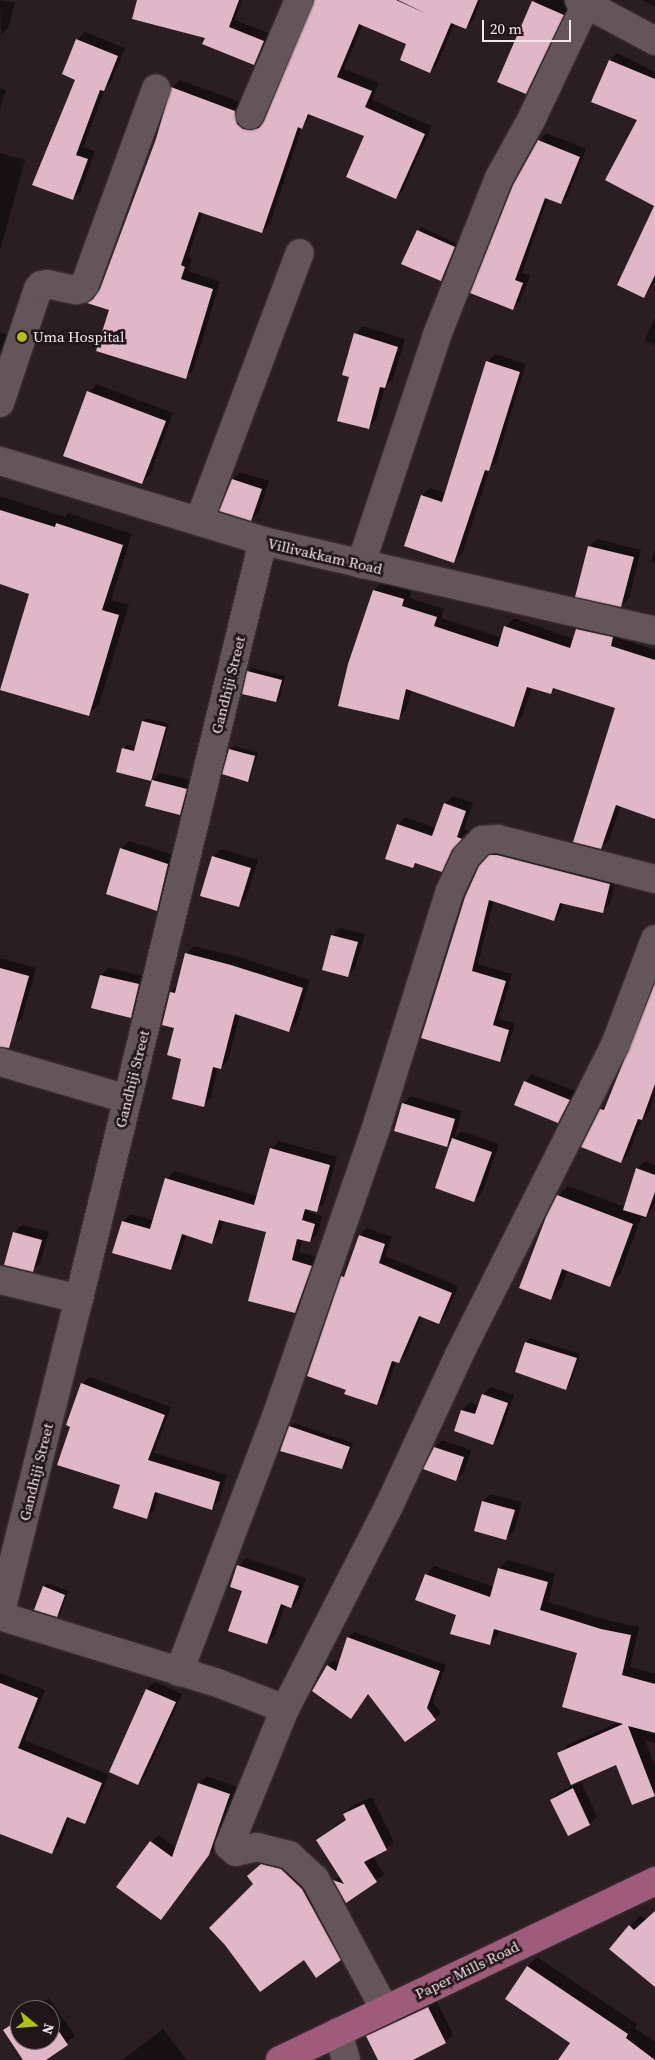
<!DOCTYPE html>
<html>
<head>
<meta charset="utf-8">
<style>
  body { margin:0 }
  #map { position:relative; width:655px; height:2060px; overflow:hidden; background:#2b1e23; font-family:"Source Serif 4",serif }
  div>[style] { position:absolute }
  .shadow>* { inset:0; background:#0007 }
  .building>* { inset:0; background:#e0b7c7 }
  .roads { filter:drop-shadow(0 0 1px #44393e) drop-shadow(0 0 1px #44393e) }
  .minor>* { height:28px; margin:-14px; padding:0 14px; transform-origin:14px; border-radius:14px; background:#64555b }
  .major>* { height:28px; margin:-14px; padding:0 14px; transform-origin:14px; border-radius:14px; background:#9e5c7a }
  .dots>* { width:14px; height:14px; translate:-50% -50%; box-sizing:border-box; border:2px solid #21151a; border-radius:50% }
  span { translate:-50% -50%; white-space:nowrap; text-align:center; line-height:1.15; -webkit-text-stroke:5px #21151a; paint-order:stroke }
  .poi-label { font-size:15px; color:#f2e8ec }
  .left { translate:0 -50%; text-align:left }
  .street-label { font-size:15px; color:#f2e8ec }
  .north { position:absolute; left:10px; top:2000px; width:50px; height:50px; box-sizing:border-box; background:#21151a; border:1px solid #75696e; border-radius:50%; rotate:107deg; font-size:14px; font-weight:700; line-height:20px; text-align:center; color:#f2e8ec }
  .north::after { content:''; display:block; margin:auto; width:18px; height:22px; background:#b0c500; clip-path:polygon(50% 0,100% 100%,50% 72%,0 100%) }
  .scale { position:absolute; left:482px; top:20px; width:89px; height:22px; box-sizing:border-box; border:2px solid #f2e8ec; border-top:0; padding-left:6px; font-size:15px; line-height:18px; white-space:nowrap; color:#f2e8ec; -webkit-text-stroke:4px #21151a; paint-order:stroke }
</style>
</head>
<body>
<div id="map">
  <div class="shadow">
    <i style="clip-path:polygon(0 0,15px 3px,8px 28px,1px 35px)"></i>
    <i style="clip-path:polygon(138px 0,242px 0,235px 20px,271px 34px,261px 56px,254px 63px)"></i>
    <i style="clip-path:polygon(315px 0,481px 0,474px 19px,466px 27px,455px 23px,437px 64px,430px 72px,408px 44px,363px 24px,344px 69px,379px 83px,372px 100px,432px 126px,403px 190px,396px 198px,365px 136px,312px 114px,302px 127px,270px 224px,262px 232px,203px 212px,188px 257px,192px 259px,188px 271px,220px 282px,193px 370px,185px 377px,110px 309px,89px 302px,101px 290px,157px 139px,172px 88px,180px 80px,243px 103px,252px 122px,261px 123px,266px 121px)"></i>
    <i style="clip-path:polygon(535px 0,566px 0,574px 4px,537px 81px,526px 93px)"></i>
    <i style="clip-path:polygon(642px 0,655px 0,655px 7px)"></i>
    <i style="clip-path:polygon(85px 32px,125px 48px,111px 82px,105px 89px,83px 147px,95px 151px,81px 191px,73px 199px,77px 40px)"></i>
    <i style="clip-path:polygon(617px 53px,655px 72px,655px 207px,607px 180px,638px 119px,610px 60px)"></i>
    <i style="clip-path:polygon(0 89px,6px 90px,0 109px)"></i>
    <i style="clip-path:polygon(546px 133px,586px 149px,568px 196px,561px 203px,548px 198px,522px 273px,530px 276px,520px 301px,513px 309px,472px 292px,539px 141px)"></i>
    <i style="clip-path:polygon(0 153px,25px 160px,0 251px)"></i>
    <i style="clip-path:polygon(655px 208px,655px 282px,644px 296px)"></i>
    <i style="clip-path:polygon(421px 227px,458px 244px,445px 276px,441px 280px,418px 231px)"></i>
    <i style="clip-path:polygon(655px 317px,655px 345px,644px 341px)"></i>
    <i style="clip-path:polygon(363px 326px,405px 339px,393px 379px,385px 387px,376px 420px,368px 428px,351px 376px,356px 334px)"></i>
    <i style="clip-path:polygon(0 332px,7px 335px,0 355px)"></i>
    <i style="clip-path:polygon(495px 354px,526px 364px,496px 462px,490px 468px,462px 554px,454px 561px,422px 496px,430px 488px,446px 493px,487px 362px)"></i>
    <i style="clip-path:polygon(96px 384px,173px 413px,150px 475px,142px 482px,89px 392px)"></i>
    <i style="clip-path:polygon(240px 472px,269px 481px,259px 512px,251px 520px,233px 480px)"></i>
    <i style="clip-path:polygon(0 496px,65px 517px,68px 513px,132px 534px,111px 600px,129px 605px,99px 704px,88px 715px,31px 593px,0 583px)"></i>
    <i style="clip-path:polygon(597px 539px,641px 550px,629px 598px,621px 606px,577px 596px,589px 546px)"></i>
    <i style="clip-path:polygon(655px 549px,655px 563px,651px 562px)"></i>
    <i style="clip-path:polygon(382px 582px,411px 591px,410px 598px,444px 609px,441px 618px,502px 638px,506px 627px,514px 618px,574px 639px,577px 630px,585px 621px,621px 630px,619px 638px,655px 650px,655px 818px,621px 805px,609px 840px,600px 848px,617px 707px,555px 688px,551px 693px,532px 687px,522px 717px,514px 725px,412px 690px,406px 710px,398px 718px,374px 590px)"></i>
    <i style="clip-path:polygon(252px 668px,285px 676px,280px 697px,276px 700px,249px 672px)"></i>
    <i style="clip-path:polygon(147px 718px,169px 724px,153px 780px,160px 773px,194px 781px,188px 806px,180px 814px,146px 805px,154px 776px,151px 779px,123px 749px,127px 745px,136px 748px,143px 721px)"></i>
    <i style="clip-path:polygon(234px 746px,258px 753px,251px 776px,247px 780px,230px 749px)"></i>
    <i style="clip-path:polygon(453px 796px,473px 803px,464px 829px,468px 831px,459px 841px,449px 863px,441px 871px,417px 862px,413px 867px,398px 825px,405px 817px,436px 828px,445px 803px)"></i>
    <i style="clip-path:polygon(129px 841px,176px 856px,164px 902px,157px 910px,121px 849px)"></i>
    <i style="clip-path:polygon(221px 849px,258px 860px,246px 898px,239px 906px,213px 857px)"></i>
    <i style="clip-path:polygon(497px 849px,616px 877px,610px 904px,603px 911px,564px 902px,560px 913px,554px 920px,494px 900px,478px 964px,512px 974px,499px 1019px,515px 1023px,506px 1054px,499px 1060px,423px 1037px,480px 867px)"></i>
    <i style="clip-path:polygon(340px 928px,365px 934px,355px 968px,347px 976px,323px 969px,333px 935px)"></i>
    <i style="clip-path:polygon(194px 946px,239px 957px,310px 980px,297px 1022px,289px 1030px,240px 1014px,228px 1060px,221px 1068px,218px 1067px,211px 1098px,203px 1105px,183px 1058px,175px 1027px,171px 992px,178px 985px,187px 954px)"></i>
    <i style="clip-path:polygon(0 958px,36px 968px,22px 1018px,15px 1025px,0 1021px)"></i>
    <i style="clip-path:polygon(109px 968px,146px 977px,139px 1009px,131px 1016px,101px 975px)"></i>
    <i style="clip-path:polygon(655px 996px,655px 1094px,649px 1112px,642px 1119px,628px 1155px,621px 1162px,583px 1147px,602px 1109px,609px 1102px)"></i>
    <i style="clip-path:polygon(532px 1074px,577px 1092px,566px 1113px,558px 1121px,525px 1082px)"></i>
    <i style="clip-path:polygon(411px 1096px,462px 1111px,454px 1139px,461px 1131px,499px 1144px,482px 1193px,474px 1201px,437px 1187px,454px 1138px,446px 1145px,403px 1104px)"></i>
    <i style="clip-path:polygon(279px 1141px,337px 1157px,324px 1203px,316px 1210px,310px 1209px,309px 1212px,322px 1216px,318px 1233px,310px 1241px,303px 1239px,299px 1252px,319px 1258px,303px 1304px,295px 1311px,268px 1231px,224px 1220px,219px 1235px,211px 1242px,186px 1235px,179px 1260px,171px 1268px,123px 1221px,131px 1214px,154px 1220px,167px 1179px,174px 1171px,257px 1196px,271px 1149px)"></i>
    <i style="clip-path:polygon(645px 1161px,655px 1165px,655px 1205px,646px 1216px,642px 1215px,620px 1275px,610px 1285px,568px 1270px,561px 1288px,551px 1298px,558px 1196px,568px 1186px,625px 1207px,637px 1169px)"></i>
    <i style="clip-path:polygon(22px 1225px,49px 1232px,40px 1263px,33px 1270px,14px 1233px)"></i>
    <i style="clip-path:polygon(367px 1228px,392px 1237px,385px 1256px,458px 1286px,446px 1316px,439px 1323px,422px 1316px,406px 1355px,399px 1362px,396px 1361px,384px 1396px,377px 1403px,347px 1389px,342px 1277px,347px 1272px,360px 1235px)"></i>
    <i style="clip-path:polygon(530px 1338px,580px 1354px,570px 1385px,566px 1388px,516px 1371px,526px 1342px)"></i>
    <i style="clip-path:polygon(90px 1377px,171px 1407px,154px 1453px,227px 1475px,219px 1501px,211px 1508px,159px 1492px,154px 1510px,146px 1517px,122px 1485px,71px 1426px,82px 1384px)"></i>
    <i style="clip-path:polygon(491px 1387px,514px 1395px,500px 1436px,493px 1444px,455px 1430px,462px 1410px,470px 1402px,479px 1406px,483px 1394px)"></i>
    <i style="clip-path:polygon(294px 1423px,353px 1443px,346px 1464px,342px 1468px,290px 1427px)"></i>
    <i style="clip-path:polygon(442px 1440px,471px 1450px,464px 1472px,456px 1479px,435px 1448px)"></i>
    <i style="clip-path:polygon(491px 1494px,522px 1502px,514px 1531px,506px 1539px,475px 1530px,483px 1501px)"></i>
    <i style="clip-path:polygon(246px 1558px,306px 1578px,299px 1599px,291px 1607px,285px 1605px,275px 1635px,267px 1643px,244px 1590px,239px 1566px)"></i>
    <i style="clip-path:polygon(508px 1560px,555px 1574px,548px 1602px,610px 1621px,639px 1627px,630px 1667px,655px 1674px,655px 1743px,645px 1740px,655px 1766px,655px 1794px,632px 1804px,616px 1763px,559px 1754px,567px 1745px,619px 1722px,579px 1652px,499px 1629px,498px 1635px,489px 1644px,457px 1614px,426px 1575px,434px 1566px,494px 1587px,499px 1569px)"></i>
    <i style="clip-path:polygon(47px 1583px,68px 1591px,61px 1612px,57px 1616px,44px 1587px)"></i>
    <i style="clip-path:polygon(354px 1632px,446px 1665px,433px 1702px,441px 1713px,435px 1719px,369px 1693px,351px 1717px,328px 1666px,334px 1660px,339px 1664px,348px 1638px)"></i>
    <i style="clip-path:polygon(0 1673px,45px 1690px,25px 1740px,109px 1775px,92px 1815px,84px 1823px,70px 1817px,60px 1845px,52px 1852px,0 1825px)"></i>
    <i style="clip-path:polygon(155px 1682px,182px 1694px,145px 1776px,137px 1784px,111px 1771px,147px 1689px)"></i>
    <i style="clip-path:polygon(207px 1776px,237px 1787px,216px 1846px,161px 1918px,151px 1842px,158px 1835px,176px 1848px,199px 1784px)"></i>
    <i style="clip-path:polygon(581px 1782px,597px 1816px,590px 1824px,568px 1834px,552px 1800px,559px 1792px)"></i>
    <i style="clip-path:polygon(372px 1797px,394px 1842px,386px 1849px,373px 1856px,384px 1874px,346px 1902px,335px 1880px,340px 1875px,317px 1840px,346px 1818px,344px 1814px,352px 1806px)"></i>
    <i style="clip-path:polygon(272px 1855px,291px 1860px,350px 1949px,340px 1959px,255px 1884px,259px 1866px)"></i>
    <i style="clip-path:polygon(655px 1911px,655px 1986px,630px 1926px,641px 1915px,646px 1919px)"></i>
    <i style="clip-path:polygon(537px 1957px,637px 2024px,635px 2028px,655px 2042px,655px 2060px,560px 2060px,572px 2042px,527px 1967px)"></i>
    <i style="clip-path:polygon(49px 1998px,75px 2036px,44px 2060px,24px 2060px,5px 2030px,20px 2018px,20px 2040px,50px 2040px,50px 2010px,31px 2010px)"></i>
    <i style="clip-path:polygon(436px 2000px,453px 2034px,446px 2042px,410px 2060px,379px 2060px,368px 2036px,375px 2029px)"></i>
    <i style="clip-path:polygon(163px 2029px,187px 2060px,122px 2060px)"></i>
  </div>
  <div class="building">
    <i style="clip-path:polygon(137px 0,239px 0,229px 27px,264px 41px,254px 65px,202px 44px,205px 38px,132px 19px)"></i>
    <i style="clip-path:polygon(314px 0,396px 0,427px 14px,398px 0,478px 0,466px 29px,451px 23px,430px 73px,400px 60px,406px 44px,359px 24px,337px 77px,372px 91px,365px 107px,425px 134px,396px 199px,346px 177px,364px 136px,308px 114px,302px 129px,298px 127px,262px 233px,199px 212px,181px 265px,185px 267px,181px 279px,213px 289px,186px 379px,96px 351px,109px 310px,87px 303px,93px 299px,100px 289px,156px 139px,171px 87px,235px 111px,237px 124px,243px 129px,251px 130px,259px 128px,264px 121px)"></i>
    <i style="clip-path:polygon(532px 1px,564px 15px,526px 94px,497px 82px)"></i>
    <i style="clip-path:polygon(76px 39px,118px 56px,104px 91px,100px 90px,76px 155px,88px 159px,73px 200px,32px 185px,75px 80px,62px 74px)"></i>
    <i style="clip-path:polygon(609px 60px,655px 79px,655px 275px,644px 298px,617px 285px,654px 206px,605px 180px,637px 120px,591px 102px)"></i>
    <i style="clip-path:polygon(538px 140px,580px 157px,561px 204px,545px 198px,515px 280px,523px 283px,513px 310px,470px 293px,513px 185px)"></i>
    <i style="clip-path:polygon(417px 230px,455px 247px,441px 281px,401px 264px)"></i>
    <i style="clip-path:polygon(354px 333px,398px 347px,385px 388px,380px 387px,369px 429px,337px 421px,349px 377px,342px 375px)"></i>
    <i style="clip-path:polygon(486px 361px,520px 372px,489px 471px,485px 470px,454px 563px,404px 546px,421px 495px,442px 502px)"></i>
    <i style="clip-path:polygon(87px 391px,166px 421px,142px 484px,63px 456px)"></i>
    <i style="clip-path:polygon(232px 479px,262px 489px,251px 521px,219px 511px)"></i>
    <i style="clip-path:polygon(0 510px,55px 527px,56px 523px,123px 545px,102px 610px,119px 615px,89px 716px,0 690px,29px 594px,0 584px)"></i>
    <i style="clip-path:polygon(588px 546px,634px 557px,621px 607px,575px 597px)"></i>
    <i style="clip-path:polygon(373px 590px,404px 599px,402px 606px,437px 617px,434px 626px,498px 647px,504px 626px,570px 648px,576px 629px,613px 637px,611px 646px,655px 660px,655px 819px,616px 805px,601px 849px,573px 842px,615px 708px,553px 688px,551px 694px,527px 687px,514px 727px,406px 689px,399px 720px,338px 706px,348px 664px)"></i>
    <i style="clip-path:polygon(247px 671px,282px 680px,276px 702px,242px 694px)"></i>
    <i style="clip-path:polygon(142px 721px,166px 727px,151px 781px,116px 772px,122px 748px,134px 751px)"></i>
    <i style="clip-path:polygon(229px 749px,255px 756px,248px 782px,222px 774px)"></i>
    <i style="clip-path:polygon(152px 780px,187px 789px,180px 815px,145px 806px)"></i>
    <i style="clip-path:polygon(444px 803px,466px 811px,457px 837px,462px 839px,452px 850px,442px 872px,415px 863px,413px 868px,385px 859px,397px 824px,432px 836px)"></i>
    <i style="clip-path:polygon(120px 848px,168px 864px,157px 911px,106px 894px)"></i>
    <i style="clip-path:polygon(489px 855px,497px 855px,610px 884px,603px 913px,560px 903px,554px 921px,489px 900px,472px 971px,506px 981px,493px 1025px,509px 1030px,500px 1062px,421px 1038px,465px 897px,479px 866px)"></i>
    <i style="clip-path:polygon(212px 856px,251px 868px,239px 907px,200px 896px)"></i>
    <i style="clip-path:polygon(331px 935px,358px 942px,348px 977px,322px 970px)"></i>
    <i style="clip-path:polygon(185px 953px,231px 965px,303px 988px,289px 1032px,235px 1014px,221px 1069px,213px 1067px,204px 1107px,172px 1099px,181px 1059px,167px 1055px,174px 1028px,162px 1025px,170px 992px,175px 993px)"></i>
    <i style="clip-path:polygon(0 968px,29px 976px,9px 1048px,0 1047px)"></i>
    <i style="clip-path:polygon(100px 975px,139px 984px,131px 1018px,91px 1008px)"></i>
    <i style="clip-path:polygon(655px 983px,655px 1084px,642px 1120px,638px 1119px,621px 1163px,581px 1147px,600px 1109px,604px 1110px)"></i>
    <i style="clip-path:polygon(524px 1081px,570px 1100px,558px 1123px,514px 1105px)"></i>
    <i style="clip-path:polygon(402px 1103px,455px 1119px,447px 1147px,394px 1131px)"></i>
    <i style="clip-path:polygon(452px 1138px,492px 1152px,474px 1202px,435px 1188px)"></i>
    <i style="clip-path:polygon(270px 1148px,330px 1165px,317px 1212px,305px 1209px,302px 1220px,315px 1224px,310px 1242px,297px 1239px,292px 1260px,312px 1266px,295px 1313px,248px 1301px,266px 1232px,219px 1220px,212px 1244px,182px 1234px,171px 1270px,112px 1253px,122px 1221px,150px 1229px,165px 1178px,254px 1205px)"></i>
    <i style="clip-path:polygon(636px 1168px,655px 1175px,655px 1192px,646px 1217px,623px 1210px)"></i>
    <i style="clip-path:polygon(557px 1195px,633px 1224px,610px 1287px,562px 1269px,551px 1300px,519px 1288px,546px 1217px)"></i>
    <i style="clip-path:polygon(13px 1232px,42px 1240px,33px 1272px,4px 1265px)"></i>
    <i style="clip-path:polygon(359px 1235px,385px 1244px,379px 1263px,452px 1293px,439px 1324px,419px 1316px,399px 1363px,392px 1361px,377px 1405px,344px 1394px,346px 1390px,307px 1376px,341px 1276px,344px 1277px)"></i>
    <i style="clip-path:polygon(525px 1342px,577px 1358px,566px 1390px,515px 1372px)"></i>
    <i style="clip-path:polygon(81px 1383px,165px 1415px,148px 1460px,220px 1482px,212px 1510px,155px 1492px,147px 1519px,113px 1508px,120px 1485px,57px 1465px,70px 1427px,66px 1425px)"></i>
    <i style="clip-path:polygon(482px 1394px,508px 1403px,493px 1445px,454px 1431px,461px 1410px,475px 1414px)"></i>
    <i style="clip-path:polygon(289px 1426px,350px 1447px,342px 1469px,280px 1451px)"></i>
    <i style="clip-path:polygon(434px 1447px,464px 1457px,456px 1481px,423px 1469px)"></i>
    <i style="clip-path:polygon(482px 1501px,515px 1510px,506px 1540px,474px 1531px)"></i>
    <i style="clip-path:polygon(237px 1565px,299px 1586px,291px 1608px,281px 1604px,267px 1644px,228px 1631px,242px 1591px,230px 1587px)"></i>
    <i style="clip-path:polygon(498px 1568px,548px 1582px,540px 1610px,601px 1629px,631px 1635px,622px 1675px,655px 1684px,655px 1733px,628px 1726px,655px 1796px,632px 1805px,616px 1765px,571px 1785px,557px 1753px,623px 1724px,562px 1707px,577px 1653px,494px 1629px,490px 1645px,450px 1634px,456px 1615px,415px 1600px,425px 1574px,490px 1597px)"></i>
    <i style="clip-path:polygon(43px 1586px,65px 1595px,57px 1617px,34px 1610px)"></i>
    <i style="clip-path:polygon(347px 1637px,440px 1671px,427px 1708px,436px 1720px,405px 1742px,368px 1694px,351px 1719px,312px 1691px,327px 1665px,336px 1671px)"></i>
    <i style="clip-path:polygon(0 1683px,38px 1698px,18px 1748px,102px 1783px,85px 1824px,67px 1817px,52px 1854px,0 1834px)"></i>
    <i style="clip-path:polygon(146px 1689px,176px 1702px,138px 1785px,109px 1772px)"></i>
    <i style="clip-path:polygon(198px 1783px,230px 1794px,209px 1855px,161px 1920px,116px 1887px,150px 1841px,172px 1857px)"></i>
    <i style="clip-path:polygon(573px 1788px,590px 1825px,568px 1836px,550px 1800px)"></i>
    <i style="clip-path:polygon(364px 1804px,387px 1850px,364px 1862px,377px 1882px,346px 1903px,333px 1880px,344px 1884px,316px 1840px,346px 1820px,343px 1814px)"></i>
    <i style="clip-path:polygon(261px 1864px,281px 1869px,302px 1889px,341px 1960px,316px 1978px,304px 1960px,260px 1992px,225px 1945px,209px 1928px,253px 1884px,247px 1876px)"></i>
    <i style="clip-path:polygon(655px 1911px,655px 1987px,609px 1949px,629px 1925px,634px 1930px)"></i>
    <i style="clip-path:polygon(527px 1966px,628px 2034px,626px 2038px,655px 2060px,558px 2060px,570px 2043px,505px 1999px)"></i>
    <i style="clip-path:polygon(428px 2007px,446px 2043px,413px 2060px,378px 2060px,366px 2036px)"></i>
    <i style="clip-path:polygon(50px 2018px,68px 2045px,46px 2060px,23px 2060px,3px 2030px,20px 2019px,20px 2040px,50px 2040px)"></i>
  </div>
  <div class="roads">
    <div class="minor">
      <i style="left:579px;top:0;width:86px;rotate:28.3deg"></i>
      <i style="left:250px;top:115px;width:125px;rotate:-66.9deg"></i>
      <i style="left:0;top:403px;width:120px;rotate:-71.6deg"></i>
      <i style="left:38px;top:289px;width:5px;rotate:-53deg"></i>
      <i style="left:41px;top:285px;width:6px;rotate:-9deg"></i>
      <i style="left:47px;top:284px;width:30px;rotate:12deg"></i>
      <i style="left:76px;top:290px;width:5px;rotate:-11deg"></i>
      <i style="left:81px;top:289px;width:6px;rotate:-51deg"></i>
      <i style="left:85px;top:284px;width:208px;rotate:-70deg"></i>
      <i style="left:0;top:461px;width:275px;rotate:16.9deg"></i>
      <i style="left:263px;top:541px;width:402px;rotate:12.9deg"></i>
      <i style="left:199px;top:521px;width:286px;rotate:-69.4deg"></i>
      <i style="left:361px;top:564px;width:241px;rotate:-71.6deg"></i>
      <i style="left:437px;top:335px;width:169px;rotate:-68.5deg"></i>
      <i style="left:499px;top:178px;width:66px;rotate:-61.1deg"></i>
      <i style="left:531px;top:120px;width:133px;rotate:-64.6deg"></i>
      <i style="left:0;top:1062px;width:132px;rotate:16.2deg"></i>
      <i style="left:0;top:1280px;width:81px;rotate:13.5deg"></i>
      <i style="left:0;top:1615px;width:326px;rotate:-76deg"></i>
      <i style="left:79px;top:1299px;width:780px;rotate:-76.36deg"></i>
      <i style="left:0;top:1616px;width:225px;rotate:17.1deg"></i>
      <i style="left:215px;top:1682px;width:75px;rotate:21.1deg"></i>
      <i style="left:179px;top:1672px;width:276px;rotate:-69.2deg"></i>
      <i style="left:277px;top:1414px;width:303px;rotate:-70.9deg"></i>
      <i style="left:376px;top:1128px;width:248px;rotate:-72.7deg"></i>
      <i style="left:450px;top:891px;width:38px;rotate:-65deg"></i>
      <i style="left:466px;top:857px;width:23px;rotate:-47deg"></i>
      <i style="left:482px;top:840px;width:16px;rotate:-4deg"></i>
      <i style="left:498px;top:839px;width:162px;rotate:14.3deg"></i>
      <i style="left:385px;top:2010px;width:149px;rotate:-118.1deg"></i>
      <i style="left:315px;top:1879px;width:35px;rotate:-137deg"></i>
      <i style="left:289px;top:1855px;width:33px;rotate:-166deg"></i>
      <i style="left:257px;top:1847px;width:22px;rotate:167deg"></i>
      <i style="left:236px;top:1852px;width:9px;rotate:-139deg"></i>
      <i style="left:229px;top:1846px;width:148px;rotate:-67.8deg"></i>
      <i style="left:285px;top:1709px;width:228px;rotate:-62.9deg"></i>
      <i style="left:389px;top:1506px;width:166px;rotate:-65.1deg"></i>
      <i style="left:459px;top:1355px;width:347px;rotate:-63.3deg"></i>
      <i style="left:615px;top:1045px;width:113px;rotate:-69.3deg"></i>
      <i style="left:338px;top:2032px;width:29px;rotate:74deg"></i>
    </div>
    <div class="major">
      <i style="left:280px;top:2060px;width:416px;rotate:-25.5deg"></i>
    </div>
  </div>
  <div class="dots">
    <i style="left:22px;top:337px;background:#b0c500"></i>
  </div>
  <div class="poi-label">
    <span class="left" style="left:33px;top:337px">Uma Hospital</span>
  </div>
  <div class="street-label">
    <span style="left:325px;top:556px;rotate:13deg">Villivakkam Road</span>
    <span style="left:228px;top:685px;rotate:-76deg">Gandhiji Street</span>
    <span style="left:132px;top:1079px;rotate:-76deg">Gandhiji Street</span>
    <span style="left:36px;top:1472px;rotate:-76deg">Gandhiji Street</span>
    <span style="left:467px;top:1970px;rotate:-26deg">Paper Mills Road</span>
  </div>
  <div class="north">N</div>
  <div class="scale">20 m</div>
</div>
</body>
</html>
